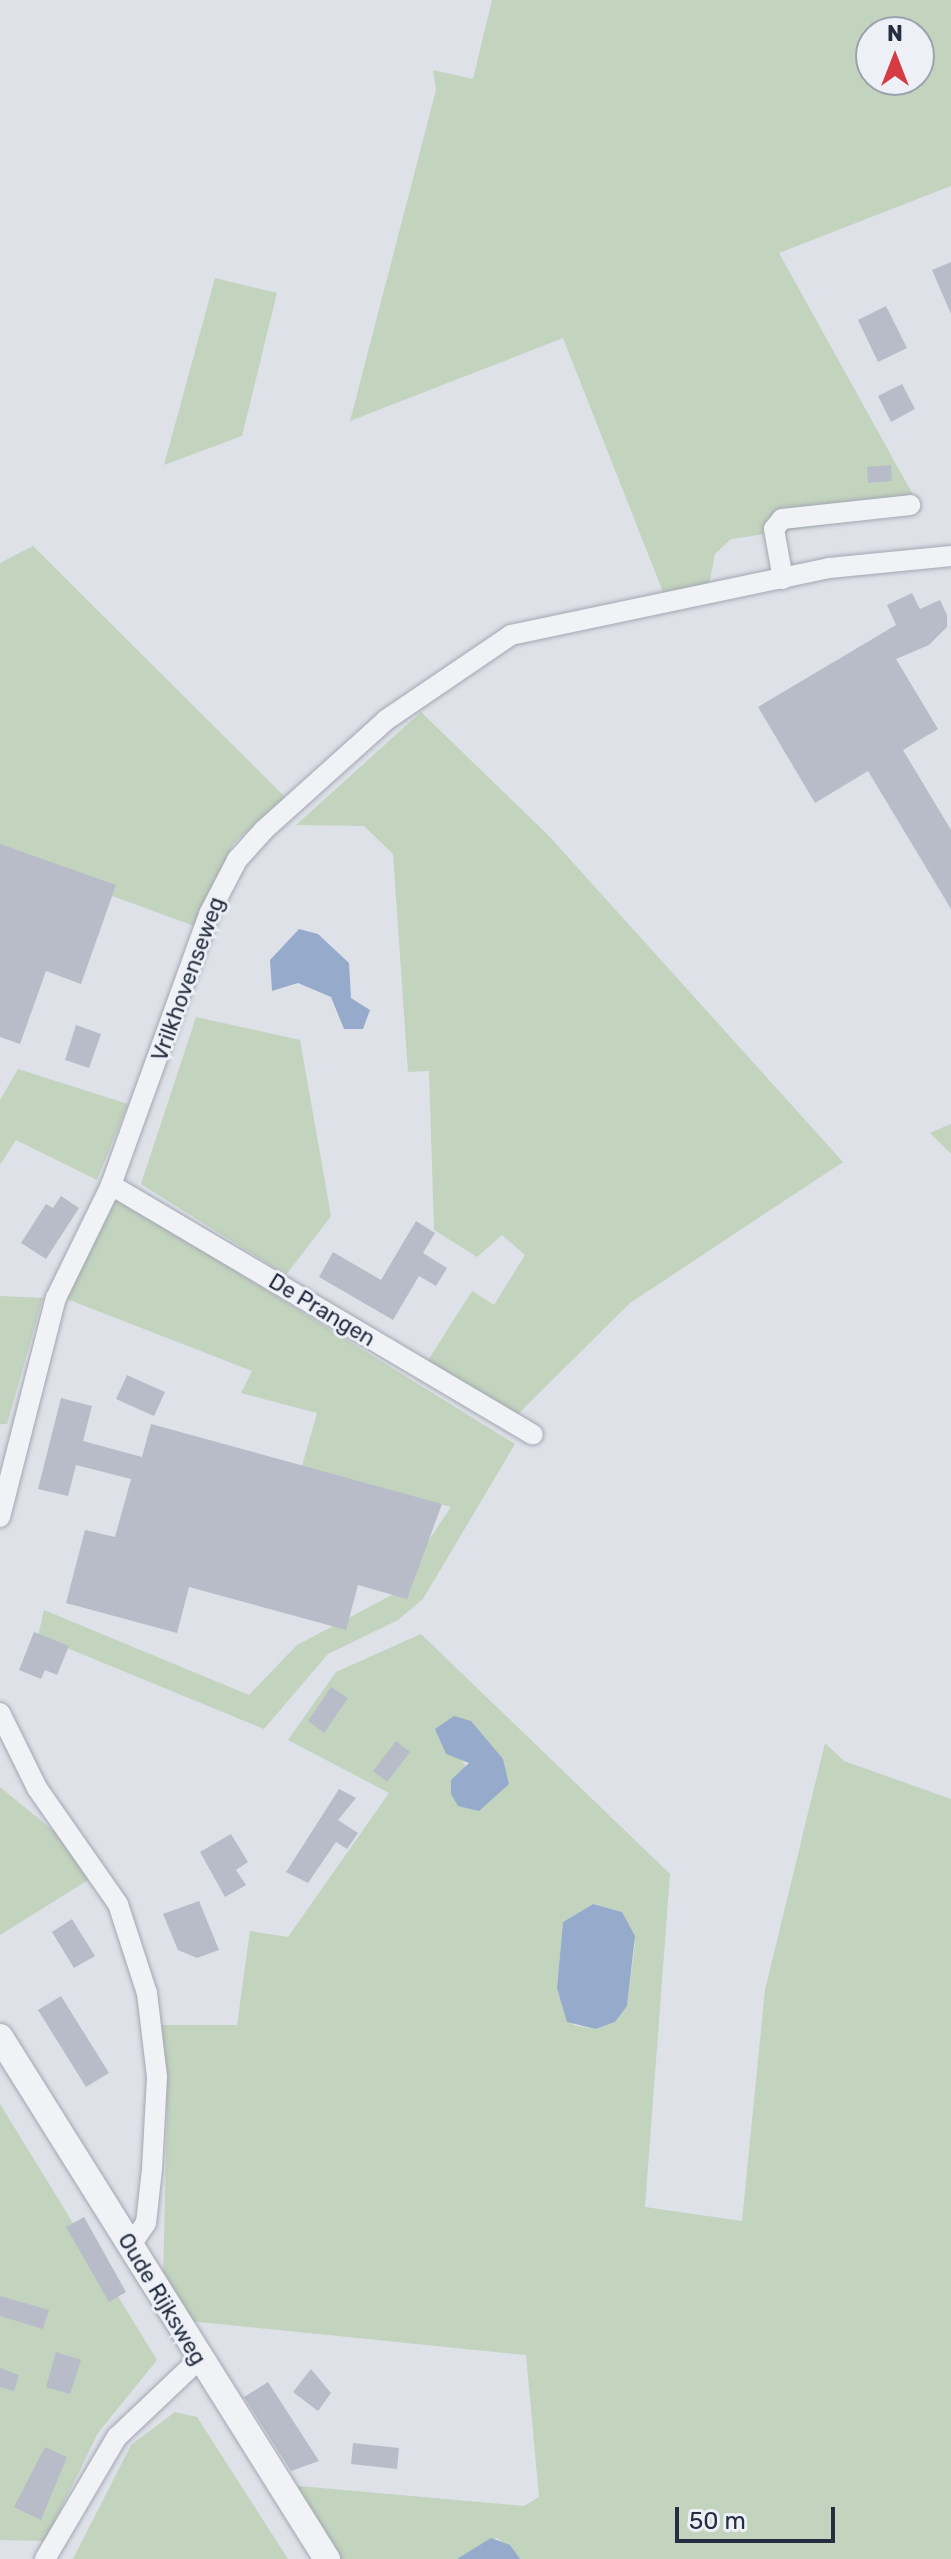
<!DOCTYPE html>
<html>
<head>
<meta charset="utf-8">
<style>
  body { margin:0 }
  #map { position:relative; width:951px; height:2559px; overflow:hidden; background:#dee1e8; font-family:Rubik,sans-serif }
  div>[style] { position:absolute }
  .green>* { inset:0; background:#c2d3be }
  .water>* { inset:0; background:#96abcb }
  .building>* { inset:0; background:#b8bcc8 }
  .roads { filter:drop-shadow(0 0 2px #a3a7b2) drop-shadow(0 0 2px #a3a7b2) }
  .minor>* { height:20px; margin:-10px; padding:0 10px; transform-origin:10px; border-radius:10px; background:#f1f2f6 }
  .tertiary>* { height:26px; margin:-13px; padding:0 13px; transform-origin:13px; border-radius:13px; background:#f1f2f6 }
  span { translate:-50% -50%; white-space:nowrap; text-align:center; line-height:1.15; -webkit-text-stroke:6px #edf0f6; paint-order:stroke }
  .street-label { font-size:22px; color:#262d40 }
  .north { position:absolute; left:855px; top:16px; width:80px; height:80px; box-sizing:border-box; background:#edf0f6; border:2px solid #9da2ad; border-radius:50%; rotate:0deg; font-size:22px; font-weight:700; line-height:32px; text-align:center; color:#262d40 }
  .north::after { content:''; display:block; margin:auto; width:28px; height:36px; background:#d53b43; clip-path:polygon(50% 0,100% 100%,50% 72%,0 100%) }
  .scale { position:absolute; left:675px; top:2507px; width:160px; height:36px; box-sizing:border-box; border:4px solid #262d40; border-top:0; padding-left:10px; font-size:24px; line-height:28px; white-space:nowrap; color:#262d40; -webkit-text-stroke:6px #edf0f6; paint-order:stroke }
</style>
</head>
<body>
<div id="map">
  <div class="green">
    <i style="clip-path:polygon(evenodd,492px 0,951px 0,951px 186px,779px 253px,922px 511px,731px 539px,715px 554px,709px 585px,663px 592px,563px 338px,350px 421px,436px 90px,433px 70px,473px 79px,492px 0,871px 32px,919px 32px,919px 80px,871px 80px,871px 32px)"></i>
    <i style="clip-path:polygon(215px 278px,277px 293px,242px 436px,164px 465px)"></i>
    <i style="clip-path:polygon(33px 546px,285px 797px,233px 844px,197px 927px,0 855px,0 563px)"></i>
    <i style="clip-path:polygon(421px 712px,549px 836px,843px 1162px,630px 1303px,515px 1417px,427px 1362px,472px 1291px,494px 1305px,525px 1255px,502px 1235px,477px 1257px,434px 1230px,429px 1071px,408px 1072px,393px 854px,364px 826px,296px 825px)"></i>
    <i style="clip-path:polygon(196px 1017px,300px 1040px,331px 1216px,286px 1275px,141px 1184px)"></i>
    <i style="clip-path:polygon(18px 1069px,128px 1104px,97px 1180px,16px 1140px,0 1165px,0 1100px)"></i>
    <i style="clip-path:polygon(951px 1124px,951px 1154px,930px 1133px)"></i>
    <i style="clip-path:polygon(114px 1196px,515px 1444px,423px 1599px,398px 1620px,328px 1654px,264px 1729px,38px 1636px,44px 1610px,249px 1695px,297px 1645px,392px 1595px,451px 1507px,302px 1466px,317px 1413px,241px 1393px,252px 1371px,67px 1299px)"></i>
    <i style="clip-path:polygon(0 1296px,43px 1298px,7px 1424px,0 1424px)"></i>
    <i style="clip-path:polygon(evenodd,421px 1634px,670px 1874px,645px 2207px,742px 2221px,765px 1990px,825px 1743px,844px 1761px,951px 1799px,951px 2559px,520px 2559px,497px 2538px,457px 2559px,335px 2559px,288px 2485px,524px 2506px,539px 2497px,526px 2355px,189px 2321px,163px 2280px,167px 2111px,160px 2025px,237px 2025px,250px 1931px,288px 1937px,389px 1793px,288px 1740px,336px 1672px,421px 1634px,459px 1754px,503px 1759px,451px 1780px,467px 1769px,459px 1754px,421px 1634px,593px 1904px,622px 1912px,635px 1943px,627px 2006px,615px 2022px,596px 2029px,573px 2025px,557px 1988px,563px 1922px,593px 1904px)"></i>
    <i style="clip-path:polygon(0 1787px,55px 1832px,93px 1877px,0 1935px)"></i>
    <i style="clip-path:polygon(0 2104px,157px 2360px,98px 2433px,45px 2541px,0 2540px)"></i>
    <i style="clip-path:polygon(175px 2412px,197px 2417px,288px 2559px,73px 2559px,131px 2445px)"></i>
  </div>
  <div class="water">
    <i style="clip-path:polygon(299px 929px,318px 934px,349px 963px,351px 998px,370px 1010px,363px 1029px,344px 1029px,331px 997px,298px 983px,272px 991px,270px 960px)"></i>
    <i style="clip-path:polygon(454px 1716px,471px 1721px,503px 1759px,509px 1784px,479px 1811px,458px 1806px,451px 1794px,451px 1780px,469px 1763px,446px 1754px,435px 1729px)"></i>
    <i style="clip-path:polygon(593px 1904px,622px 1912px,635px 1936px,627px 2006px,615px 2022px,596px 2029px,567px 2022px,557px 1988px,563px 1922px)"></i>
    <i style="clip-path:polygon(491px 2538px,510px 2545px,520px 2559px,457px 2559px)"></i>
  </div>
  <div class="building">
    <i style="clip-path:polygon(951px 262px,951px 314px,932px 270px)"></i>
    <i style="clip-path:polygon(886px 306px,907px 348px,878px 362px,858px 320px)"></i>
    <i style="clip-path:polygon(902px 384px,915px 409px,891px 422px,878px 396px)"></i>
    <i style="clip-path:polygon(891px 465px,892px 481px,868px 483px,867px 467px)"></i>
    <i style="clip-path:polygon(912px 593px,920px 609px,940px 600px,947px 615px,947px 627px,929px 645px,896px 659px,938px 729px,903px 750px,951px 830px,951px 909px,868px 771px,815px 803px,758px 707px,896px 625px,887px 605px)"></i>
    <i style="clip-path:polygon(0 844px,116px 885px,81px 984px,46px 971px,20px 1044px,0 1037px)"></i>
    <i style="clip-path:polygon(76px 1025px,101px 1034px,89px 1068px,65px 1060px)"></i>
    <i style="clip-path:polygon(61px 1196px,79px 1208px,46px 1259px,21px 1243px,46px 1204px,53px 1208px)"></i>
    <i style="clip-path:polygon(416px 1221px,435px 1233px,423px 1253px,447px 1268px,436px 1286px,419px 1276px,393px 1320px,319px 1277px,333px 1252px,381px 1280px)"></i>
    <i style="clip-path:polygon(127px 1375px,165px 1392px,154px 1416px,116px 1399px)"></i>
    <i style="clip-path:polygon(61px 1398px,92px 1406px,83px 1441px,142px 1457px,151px 1424px,442px 1504px,407px 1599px,358px 1585px,346px 1630px,189px 1587px,177px 1633px,66px 1603px,85px 1530px,115px 1537px,131px 1479px,76px 1465px,68px 1496px,38px 1489px)"></i>
    <i style="clip-path:polygon(34px 1632px,69px 1646px,57px 1675px,45px 1670px,41px 1679px,19px 1670px)"></i>
    <i style="clip-path:polygon(331px 1687px,348px 1698px,324px 1733px,308px 1721px)"></i>
    <i style="clip-path:polygon(396px 1741px,410px 1752px,387px 1782px,373px 1771px)"></i>
    <i style="clip-path:polygon(339px 1789px,356px 1798px,338px 1820px,358px 1833px,347px 1849px,336px 1842px,308px 1883px,286px 1872px)"></i>
    <i style="clip-path:polygon(231px 1834px,248px 1862px,236px 1870px,246px 1885px,225px 1897px,200px 1852px)"></i>
    <i style="clip-path:polygon(199px 1901px,219px 1950px,197px 1958px,178px 1950px,163px 1914px)"></i>
    <i style="clip-path:polygon(72px 1919px,95px 1956px,74px 1968px,52px 1932px)"></i>
    <i style="clip-path:polygon(61px 1996px,109px 2073px,86px 2087px,38px 2010px)"></i>
    <i style="clip-path:polygon(84px 2217px,126px 2292px,109px 2302px,66px 2227px)"></i>
    <i style="clip-path:polygon(0 2296px,49px 2310px,43px 2329px,0 2316px)"></i>
    <i style="clip-path:polygon(56px 2352px,81px 2360px,70px 2394px,46px 2387px)"></i>
    <i style="clip-path:polygon(0 2368px,19px 2375px,14px 2391px,0 2387px)"></i>
    <i style="clip-path:polygon(311px 2369px,331px 2393px,318px 2411px,293px 2392px)"></i>
    <i style="clip-path:polygon(268px 2382px,319px 2461px,291px 2471px,284px 2460px,244px 2397px)"></i>
    <i style="clip-path:polygon(353px 2443px,399px 2448px,397px 2469px,351px 2464px)"></i>
    <i style="clip-path:polygon(45px 2447px,67px 2457px,41px 2520px,14px 2507px)"></i>
  </div>
  <div class="roads">
    <div class="minor">
      <i style="left:783px;top:579px;width:51px;rotate:-100.2deg"></i>
      <i style="left:774px;top:529px;width:13px;rotate:-51deg"></i>
      <i style="left:782px;top:519px;width:129px;rotate:-6.2deg"></i>
      <i style="left:111px;top:1185px;width:490px;rotate:30.6deg"></i>
      <i style="left:0;top:1517px;width:226px;rotate:-75.7deg"></i>
      <i style="left:56px;top:1298px;width:126px;rotate:-64deg"></i>
      <i style="left:111px;top:1185px;width:288px;rotate:-70.1deg"></i>
      <i style="left:209px;top:914px;width:61px;rotate:-62.6deg"></i>
      <i style="left:237px;top:860px;width:40px;rotate:-48deg"></i>
      <i style="left:264px;top:830px;width:164px;rotate:-42deg"></i>
      <i style="left:386px;top:720px;width:151px;rotate:-34.2deg"></i>
      <i style="left:511px;top:635px;width:325px;rotate:-11.9deg"></i>
      <i style="left:829px;top:568px;width:123px;rotate:-5.6deg"></i>
      <i style="left:0;top:1713px;width:84px;rotate:63.7deg"></i>
      <i style="left:37px;top:1788px;width:141px;rotate:55.1deg"></i>
      <i style="left:118px;top:1904px;width:94px;rotate:72deg"></i>
      <i style="left:147px;top:1993px;width:85px;rotate:83.2deg"></i>
      <i style="left:157px;top:2077px;width:92px;rotate:93.1deg"></i>
      <i style="left:152px;top:2169px;width:54px;rotate:96.3deg"></i>
      <i style="left:146px;top:2223px;width:28px;rotate:125deg"></i>
      <i style="left:45px;top:2559px;width:142px;rotate:-59.5deg"></i>
      <i style="left:117px;top:2437px;width:112px;rotate:-43.5deg"></i>
    </div>
    <div class="tertiary">
      <i style="left:0;top:2037px;width:616px;rotate:57.94deg"></i>
    </div>
  </div>
  <div class="street-label">
    <span style="left:188px;top:979px;rotate:-70deg">Vrilkhovenseweg</span>
    <span style="left:322px;top:1310px;rotate:31deg">De Prangen</span>
    <span style="left:162px;top:2299px;rotate:59deg">Oude Rijksweg</span>
  </div>
  <div class="north">N</div>
  <div class="scale">50 m</div>
</div>
</body>
</html>
